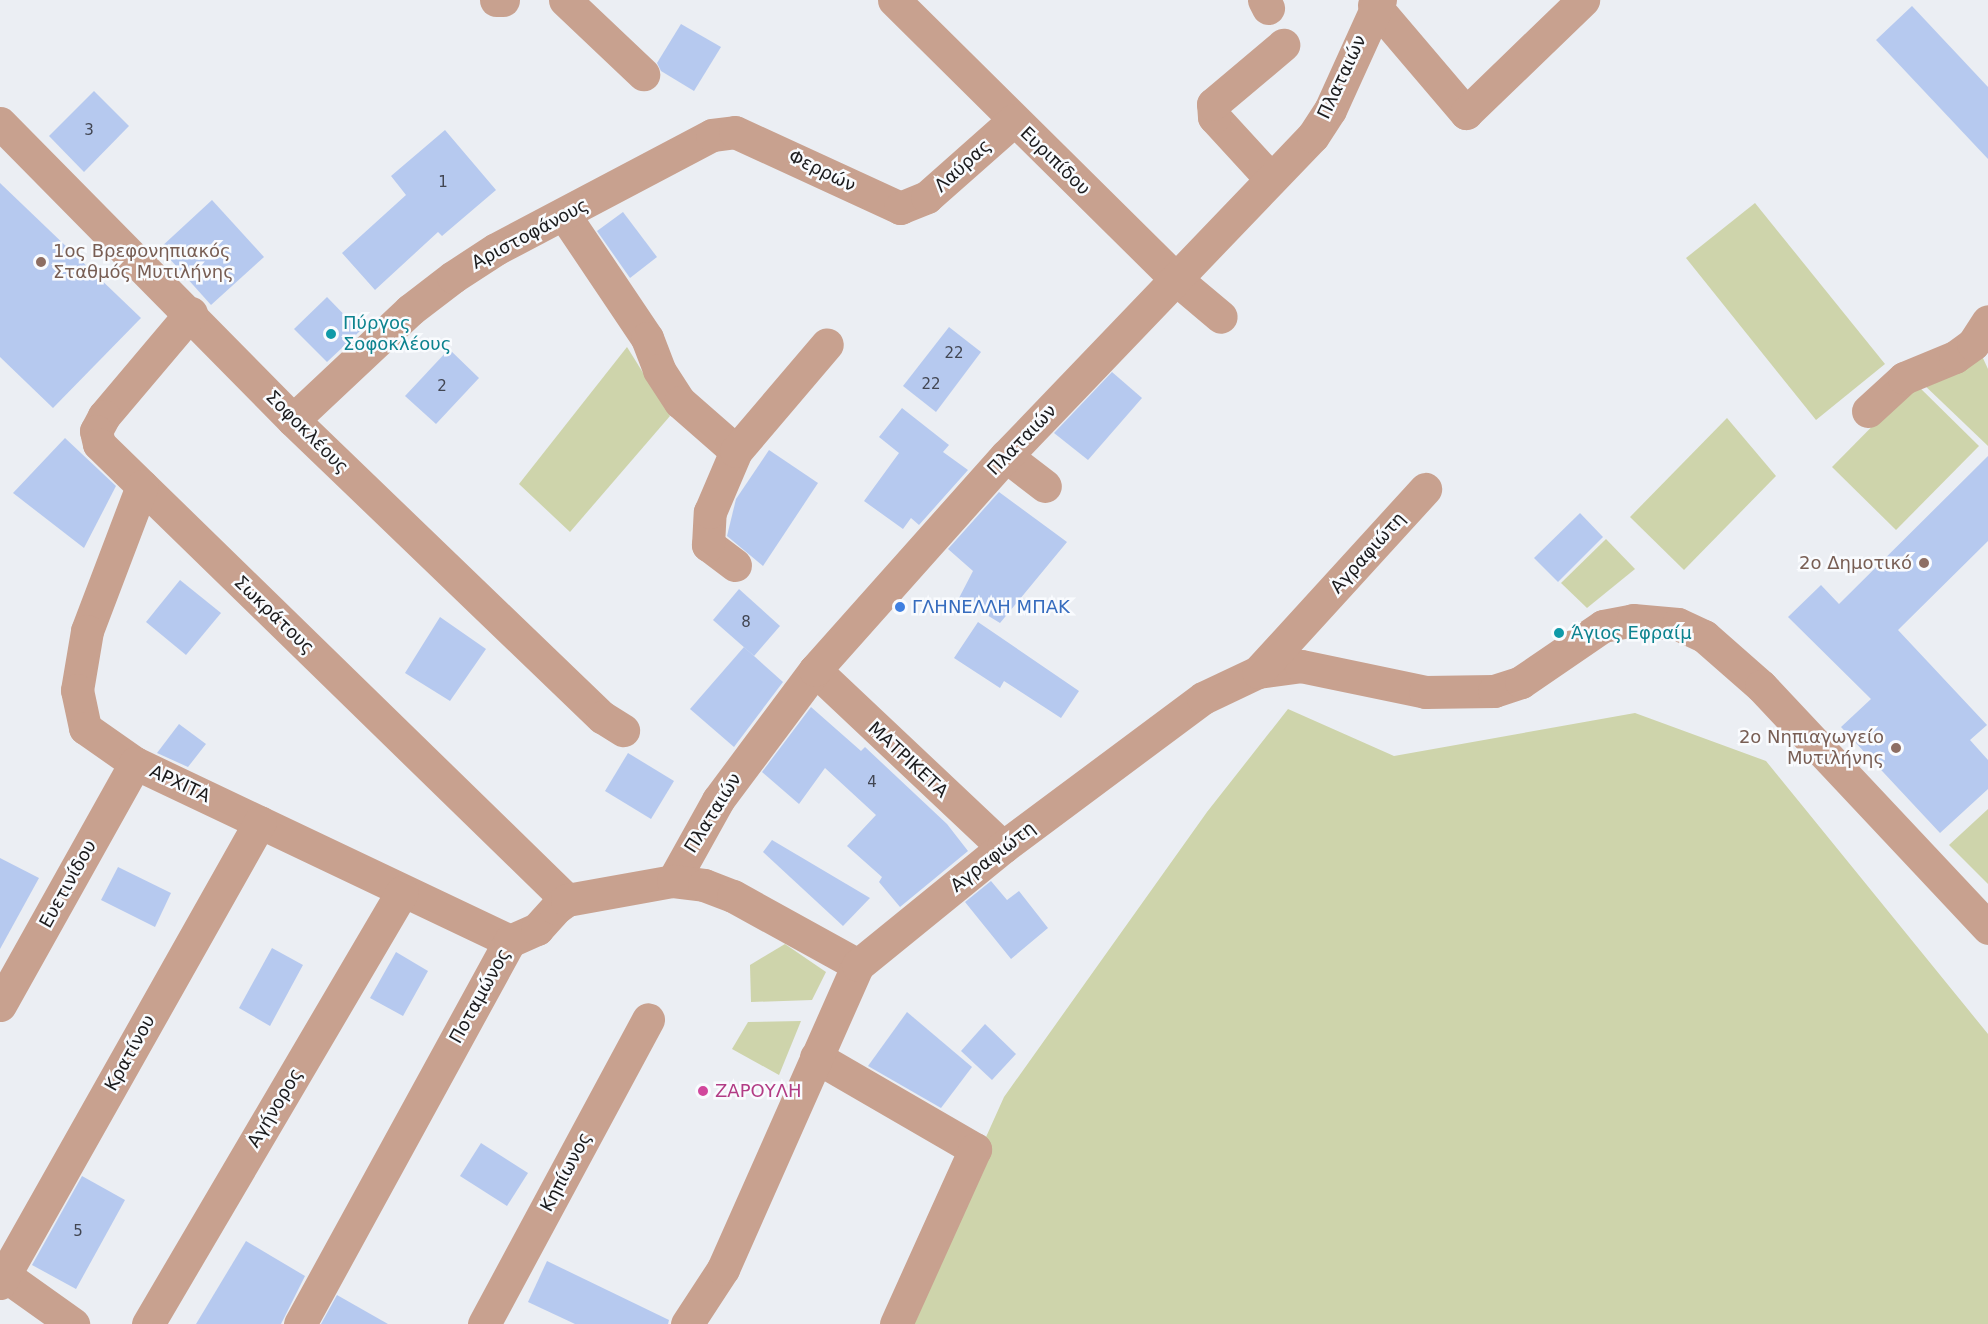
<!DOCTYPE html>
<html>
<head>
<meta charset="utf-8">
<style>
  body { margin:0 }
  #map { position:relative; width:1988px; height:1324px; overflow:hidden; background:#ebeef3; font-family:"DejaVu Sans",sans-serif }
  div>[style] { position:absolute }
  .green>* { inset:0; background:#ced4ab }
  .building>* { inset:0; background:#b6c9ef }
  .minor>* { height:33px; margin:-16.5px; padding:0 16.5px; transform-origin:16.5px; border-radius:16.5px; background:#c8a18f }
  .dots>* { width:16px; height:16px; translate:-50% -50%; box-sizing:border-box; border:3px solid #f9fbfe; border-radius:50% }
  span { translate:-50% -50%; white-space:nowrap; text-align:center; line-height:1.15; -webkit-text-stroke:5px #f9fbfe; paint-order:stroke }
  .number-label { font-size:15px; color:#424652 }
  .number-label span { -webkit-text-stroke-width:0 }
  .street-label { font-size:18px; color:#1b1b1d }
  .education-label { font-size:18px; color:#785e54 }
  .left { translate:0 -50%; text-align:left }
  .right { translate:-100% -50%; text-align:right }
  .culture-label { font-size:18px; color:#0d838f }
  .shop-label { font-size:18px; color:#366cbe }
  .hotel-label { font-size:18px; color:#b23c85 }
</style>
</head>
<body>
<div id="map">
  <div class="green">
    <i style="clip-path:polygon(1755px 203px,1885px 364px,1816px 420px,1686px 258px)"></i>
    <i style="clip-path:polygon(627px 347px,670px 416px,570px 532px,519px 484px)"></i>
    <i style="clip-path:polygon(1982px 356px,1988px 369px,1988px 446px,1920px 381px)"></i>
    <i style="clip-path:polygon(1915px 383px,1979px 446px,1896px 530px,1832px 467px)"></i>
    <i style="clip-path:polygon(1727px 418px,1776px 476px,1684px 570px,1630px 517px)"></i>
    <i style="clip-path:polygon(1606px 539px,1635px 569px,1587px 608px,1561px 583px)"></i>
    <i style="clip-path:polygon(1288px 709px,1394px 756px,1635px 713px,1766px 761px,1988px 1034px,1988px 1324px,902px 1324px,1004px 1097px,1207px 812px)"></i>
    <i style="clip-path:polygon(1988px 809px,1988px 884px,1949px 845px)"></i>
    <i style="clip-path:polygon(785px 944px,826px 972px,812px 1000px,751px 1002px,750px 965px)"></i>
    <i style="clip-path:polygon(801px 1021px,779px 1075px,732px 1049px,748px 1022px)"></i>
  </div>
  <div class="building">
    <i style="clip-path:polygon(1912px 6px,1988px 87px,1988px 159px,1876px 40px)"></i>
    <i style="clip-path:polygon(681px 24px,721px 47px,694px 91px,661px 71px,657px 63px)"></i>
    <i style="clip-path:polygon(94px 91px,129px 126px,84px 172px,49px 136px)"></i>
    <i style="clip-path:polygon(445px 130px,496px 190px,442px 236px,438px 232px,375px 290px,342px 253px,406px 195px,391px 176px)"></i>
    <i style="clip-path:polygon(0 183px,141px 318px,53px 408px,0 357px)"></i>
    <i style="clip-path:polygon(212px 200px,264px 257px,211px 305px,160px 248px)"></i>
    <i style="clip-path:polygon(623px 212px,657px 257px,630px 278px,597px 231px)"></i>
    <i style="clip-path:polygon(327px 297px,360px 331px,327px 362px,294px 329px)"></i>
    <i style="clip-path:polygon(949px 327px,981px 352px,936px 412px,903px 386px)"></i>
    <i style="clip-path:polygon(449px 349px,479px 378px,436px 424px,405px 396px)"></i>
    <i style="clip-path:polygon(1112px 372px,1142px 398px,1088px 460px,1054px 433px)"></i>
    <i style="clip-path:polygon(902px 408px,949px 445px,943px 452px,968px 470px,919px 525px,911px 518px,903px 529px,864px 501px,899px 453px,879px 437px)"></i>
    <i style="clip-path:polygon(65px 438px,116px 486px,84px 548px,13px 493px)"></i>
    <i style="clip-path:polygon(769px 450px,818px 483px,763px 566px,727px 536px,736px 499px)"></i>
    <i style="clip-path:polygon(1988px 456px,1988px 541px,1898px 630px,1987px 725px,1970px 740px,1988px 760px,1988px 789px,1940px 833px,1841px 727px,1871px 699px,1788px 617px,1821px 585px,1839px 604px)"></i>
    <i style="clip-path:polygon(999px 492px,1067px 542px,1000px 623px,959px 598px,973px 571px,948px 549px)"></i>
    <i style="clip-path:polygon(1580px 513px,1603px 537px,1558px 582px,1534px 558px)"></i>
    <i style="clip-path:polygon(180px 580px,221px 613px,186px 655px,146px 622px)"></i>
    <i style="clip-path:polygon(739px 589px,780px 626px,754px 656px,713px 620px)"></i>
    <i style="clip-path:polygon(440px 617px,486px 649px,450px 701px,405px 673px)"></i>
    <i style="clip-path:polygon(978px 622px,1079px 691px,1061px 718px,1004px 681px,1000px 688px,954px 658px)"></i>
    <i style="clip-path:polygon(744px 647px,783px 682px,734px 747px,690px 709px)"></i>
    <i style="clip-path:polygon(811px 707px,861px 751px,865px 747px,947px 824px,968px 851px,900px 907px,879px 882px,882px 877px,847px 846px,876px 815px,825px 768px,799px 804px,762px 772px)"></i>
    <i style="clip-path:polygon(179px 724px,206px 744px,188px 767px,157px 753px)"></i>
    <i style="clip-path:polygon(628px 753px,674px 781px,651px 819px,605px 791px)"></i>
    <i style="clip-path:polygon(772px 840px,870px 898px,843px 926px,763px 852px)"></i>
    <i style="clip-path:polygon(0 858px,39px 878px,0 949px)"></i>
    <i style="clip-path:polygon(118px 867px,171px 893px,155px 927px,101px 900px)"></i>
    <i style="clip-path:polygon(991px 881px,1007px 900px,1019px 891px,1048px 928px,1011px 959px,965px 902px)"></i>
    <i style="clip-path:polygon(272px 948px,303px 965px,270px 1026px,239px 1008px)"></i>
    <i style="clip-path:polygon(396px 952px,428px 971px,403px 1016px,370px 998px)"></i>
    <i style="clip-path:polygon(907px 1012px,972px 1067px,941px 1108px,868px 1066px)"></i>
    <i style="clip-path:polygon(985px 1024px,1016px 1054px,992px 1080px,961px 1051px)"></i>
    <i style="clip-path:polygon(481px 1143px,528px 1173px,507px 1206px,460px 1176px)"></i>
    <i style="clip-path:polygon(82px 1176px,125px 1200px,76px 1289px,32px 1265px)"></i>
    <i style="clip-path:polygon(246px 1241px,305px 1276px,281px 1324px,196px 1324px)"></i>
    <i style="clip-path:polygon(547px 1261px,669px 1320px,668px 1324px,575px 1324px,528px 1302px)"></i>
    <i style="clip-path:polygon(337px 1295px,388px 1324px,321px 1324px)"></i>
  </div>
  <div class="minor">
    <i style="left:496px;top:0;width:7px"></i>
    <i style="left:565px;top:0;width:108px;rotate:43.5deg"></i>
    <i style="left:894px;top:0;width:398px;rotate:44.7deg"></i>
    <i style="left:1177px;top:280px;width:57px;rotate:40.1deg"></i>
    <i style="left:1264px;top:0;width:9px;rotate:63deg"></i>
    <i style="left:1374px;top:5px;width:142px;rotate:49.6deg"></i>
    <i style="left:1466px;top:113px;width:163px;rotate:-44deg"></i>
    <i style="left:0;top:123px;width:417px;rotate:45.4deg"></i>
    <i style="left:293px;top:420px;width:429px;rotate:43.9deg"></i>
    <i style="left:602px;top:717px;width:25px;rotate:32deg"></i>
    <i style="left:1271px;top:179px;width:84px;rotate:-132.6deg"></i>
    <i style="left:1214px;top:117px;width:13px;rotate:-94deg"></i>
    <i style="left:1213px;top:104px;width:92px;rotate:-40.1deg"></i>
    <i style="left:565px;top:216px;width:147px;rotate:56.1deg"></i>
    <i style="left:647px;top:338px;width:34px;rotate:69deg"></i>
    <i style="left:659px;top:370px;width:38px;rotate:57deg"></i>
    <i style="left:680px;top:402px;width:74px;rotate:41.2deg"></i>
    <i style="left:191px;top:313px;width:135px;rotate:130.2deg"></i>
    <i style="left:104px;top:416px;width:17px;rotate:118deg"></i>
    <i style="left:96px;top:431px;width:13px;rotate:77deg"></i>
    <i style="left:99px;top:444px;width:653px;rotate:44.26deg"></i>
    <i style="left:1868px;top:411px;width:49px;rotate:-42.5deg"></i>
    <i style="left:1904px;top:378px;width:55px;rotate:-22.4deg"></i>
    <i style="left:1955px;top:357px;width:22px;rotate:-36deg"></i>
    <i style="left:1973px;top:344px;width:27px;rotate:-57deg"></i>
    <i style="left:293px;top:420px;width:161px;rotate:-43.2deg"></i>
    <i style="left:410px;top:310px;width:54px;rotate:-37.5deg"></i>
    <i style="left:453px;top:277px;width:51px;rotate:-33.1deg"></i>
    <i style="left:496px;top:249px;width:244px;rotate:-27.8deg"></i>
    <i style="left:712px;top:135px;width:23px;rotate:-7deg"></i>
    <i style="left:735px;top:132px;width:182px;rotate:24.7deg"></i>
    <i style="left:900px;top:208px;width:29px;rotate:-22deg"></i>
    <i style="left:927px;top:197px;width:116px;rotate:-41.5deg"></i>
    <i style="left:1006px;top:456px;width:49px;rotate:37.6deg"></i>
    <i style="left:142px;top:486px;width:155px;rotate:110.8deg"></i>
    <i style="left:87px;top:631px;width:60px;rotate:99.6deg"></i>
    <i style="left:77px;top:690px;width:39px;rotate:78deg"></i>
    <i style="left:85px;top:728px;width:61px;rotate:35deg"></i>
    <i style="left:135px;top:763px;width:415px;rotate:25.4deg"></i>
    <i style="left:735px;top:565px;width:34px;rotate:-143deg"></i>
    <i style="left:708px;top:545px;width:33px;rotate:-87deg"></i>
    <i style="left:710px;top:512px;width:66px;rotate:-66.9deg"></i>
    <i style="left:736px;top:451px;width:140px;rotate:-49.6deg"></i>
    <i style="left:815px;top:670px;width:258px;rotate:43.3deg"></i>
    <i style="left:1258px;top:672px;width:43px;rotate:-7.9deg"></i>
    <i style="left:1301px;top:666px;width:127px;rotate:11.8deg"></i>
    <i style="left:1425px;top:692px;width:69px;rotate:-0.8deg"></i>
    <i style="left:1494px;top:691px;width:28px;rotate:-18deg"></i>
    <i style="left:1521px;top:682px;width:99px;rotate:-34.3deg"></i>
    <i style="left:1603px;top:626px;width:31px;rotate:-11deg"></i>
    <i style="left:1633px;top:620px;width:45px;rotate:5.1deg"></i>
    <i style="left:1678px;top:624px;width:29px;rotate:25deg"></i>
    <i style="left:1704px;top:636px;width:76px;rotate:41.3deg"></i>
    <i style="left:1761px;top:686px;width:332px;rotate:46.8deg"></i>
    <i style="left:673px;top:881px;width:93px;rotate:-60.9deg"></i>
    <i style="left:718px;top:800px;width:162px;rotate:-53.3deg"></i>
    <i style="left:815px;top:670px;width:287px;rotate:-48.3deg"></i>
    <i style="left:1006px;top:456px;width:443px;rotate:-46.2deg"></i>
    <i style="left:1313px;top:136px;width:31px;rotate:-57deg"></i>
    <i style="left:1330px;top:110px;width:121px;rotate:-65.6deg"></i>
    <i style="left:0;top:1005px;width:277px;rotate:-60.8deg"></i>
    <i style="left:816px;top:1057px;width:184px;rotate:30.1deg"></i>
    <i style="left:975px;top:1149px;width:192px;rotate:114.3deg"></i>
    <i style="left:0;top:1272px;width:90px;rotate:35.5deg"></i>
    <i style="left:0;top:1283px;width:529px;rotate:-60.58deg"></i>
    <i style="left:148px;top:1324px;width:501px;rotate:-59.55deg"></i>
    <i style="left:300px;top:1324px;width:437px;rotate:-61.3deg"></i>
    <i style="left:510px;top:941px;width:30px;rotate:-24deg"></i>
    <i style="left:537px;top:929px;width:28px;rotate:-48deg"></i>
    <i style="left:556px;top:908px;width:14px;rotate:-36deg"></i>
    <i style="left:567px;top:900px;width:108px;rotate:-10.2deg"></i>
    <i style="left:673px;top:881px;width:31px;rotate:7deg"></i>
    <i style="left:704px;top:885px;width:31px;rotate:21deg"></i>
    <i style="left:733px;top:896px;width:143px;rotate:28.9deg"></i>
    <i style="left:484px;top:1324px;width:346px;rotate:-61.7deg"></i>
    <i style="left:687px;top:1324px;width:66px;rotate:-56.8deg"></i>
    <i style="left:723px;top:1269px;width:333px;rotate:-66.1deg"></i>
    <i style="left:858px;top:965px;width:187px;rotate:-39.1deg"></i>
    <i style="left:1003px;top:847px;width:249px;rotate:-36.7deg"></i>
    <i style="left:1203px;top:698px;width:61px;rotate:-25.3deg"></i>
    <i style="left:1258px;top:672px;width:248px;rotate:-47.6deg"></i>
  </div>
  <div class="dots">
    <i style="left:41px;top:262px;background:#8d6e63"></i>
    <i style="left:331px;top:334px;background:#0f9aa8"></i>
    <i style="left:1924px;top:563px;background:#8d6e63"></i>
    <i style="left:900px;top:607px;background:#3f7fe0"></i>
    <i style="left:1559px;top:633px;background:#0f9aa8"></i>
    <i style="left:1896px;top:748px;background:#8d6e63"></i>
    <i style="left:703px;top:1091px;background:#d1479c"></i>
  </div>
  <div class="number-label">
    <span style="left:89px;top:131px">3</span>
    <span style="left:443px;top:183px">1</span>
    <span style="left:954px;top:354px">22</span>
    <span style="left:931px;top:385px">22</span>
    <span style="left:442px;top:387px">2</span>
    <span style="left:746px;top:623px">8</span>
    <span style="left:872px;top:783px">4</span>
    <span style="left:78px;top:1232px">5</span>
  </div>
  <div class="street-label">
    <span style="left:1342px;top:77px;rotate:-65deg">Πλαταιών</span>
    <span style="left:1055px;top:161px;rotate:44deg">Ευριπίδου</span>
    <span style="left:963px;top:166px;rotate:-42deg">Λαύρας</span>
    <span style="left:822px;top:171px;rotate:26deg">Φερρών</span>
    <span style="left:530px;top:234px;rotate:-28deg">Αριστοφάνους</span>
    <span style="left:307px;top:432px;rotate:45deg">Σοφοκλέους</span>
    <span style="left:1022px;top:440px;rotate:-46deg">Πλαταιών</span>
    <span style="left:1368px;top:553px;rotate:-48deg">Αγραφιώτη</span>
    <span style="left:274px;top:615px;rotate:44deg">Σωκράτους</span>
    <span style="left:908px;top:760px;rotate:43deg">ΜΑΤΡΙΚΕΤΑ</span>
    <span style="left:180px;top:784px;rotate:25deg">ΑΡΧΙΤΑ</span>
    <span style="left:713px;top:813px;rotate:-58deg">Πλαταιών</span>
    <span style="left:993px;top:857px;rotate:-38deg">Αγραφιώτη</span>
    <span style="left:68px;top:884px;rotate:-61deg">Ευετινίδου</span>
    <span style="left:480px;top:996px;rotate:-61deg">Ποταμώνος</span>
    <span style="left:130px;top:1053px;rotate:-61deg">Κρατίνου</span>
    <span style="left:275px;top:1108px;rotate:-59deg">Αγήνορος</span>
    <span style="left:566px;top:1172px;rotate:-62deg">Κηπίωνος</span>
  </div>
  <div class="education-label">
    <span class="left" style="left:53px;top:262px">1ος Βρεφονηπιακός<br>Σταθμός Μυτιλήνης</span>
    <span class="right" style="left:1912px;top:563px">2ο Δημοτικό</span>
    <span class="right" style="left:1884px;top:748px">2ο Νηπιαγωγείο<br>Μυτιλήνης</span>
  </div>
  <div class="culture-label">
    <span class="left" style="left:343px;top:334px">Πύργος<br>Σοφοκλέους</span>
    <span class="left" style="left:1571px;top:633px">Άγιος Εφραίμ</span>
  </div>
  <div class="shop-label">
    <span class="left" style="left:912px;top:607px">ΓΛΗΝΕΛΛΗ ΜΠΑΚ</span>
  </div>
  <div class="hotel-label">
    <span class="left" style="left:715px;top:1091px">ΖΑΡΟΥΛΗ</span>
  </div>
</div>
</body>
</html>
